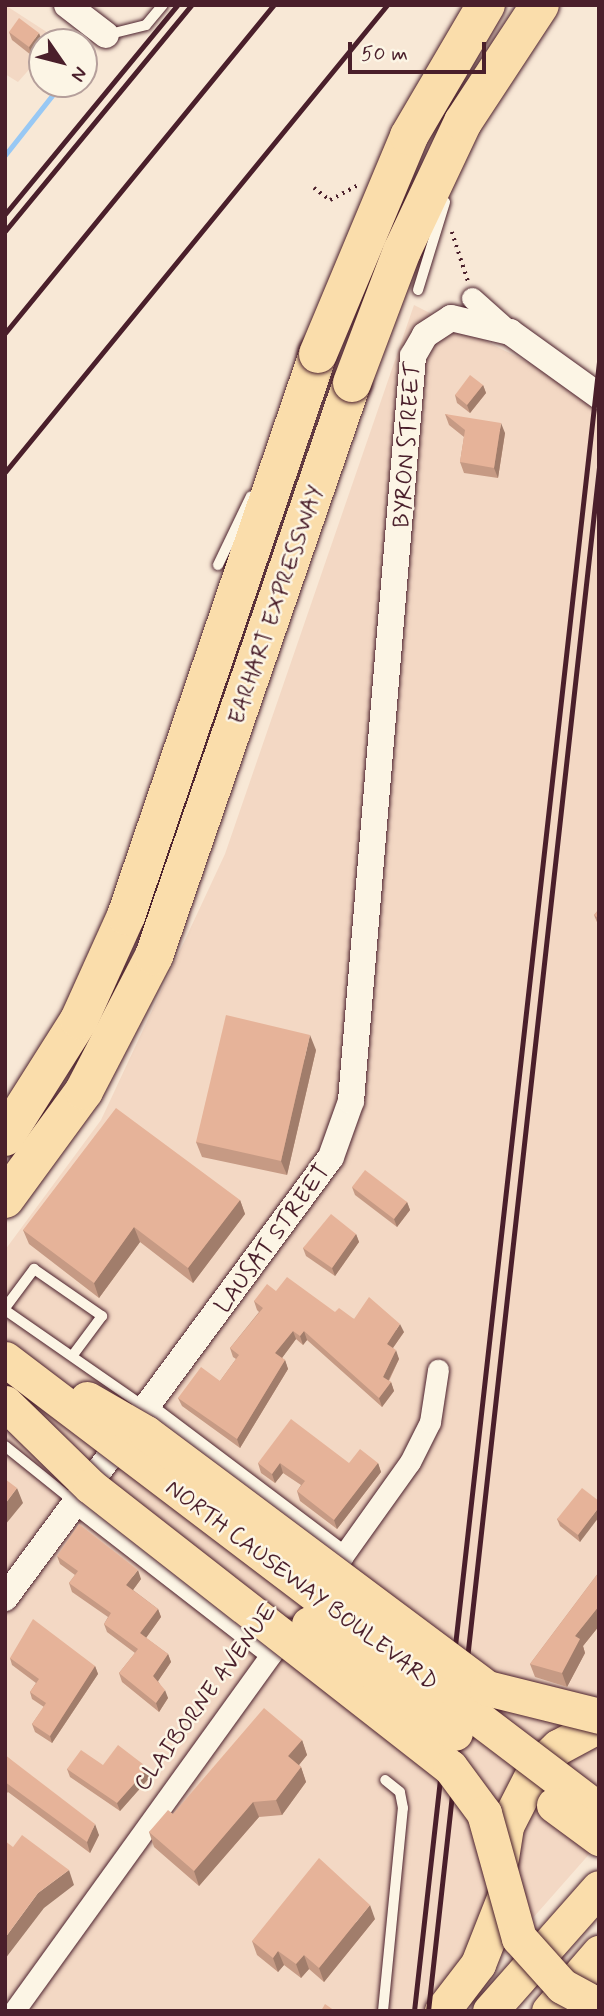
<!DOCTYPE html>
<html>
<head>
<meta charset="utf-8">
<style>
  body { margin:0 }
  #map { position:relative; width:604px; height:2016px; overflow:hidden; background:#f8e8d6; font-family:Mynerve,sans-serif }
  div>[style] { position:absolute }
  .built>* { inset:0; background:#f3d8c4 }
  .stream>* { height:5px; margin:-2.5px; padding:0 2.5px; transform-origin:2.5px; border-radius:2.5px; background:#98c8f4 }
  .path>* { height:3.5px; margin-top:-1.75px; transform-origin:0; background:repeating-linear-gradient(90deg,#4a1f2b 0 2px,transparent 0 7px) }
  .roads { filter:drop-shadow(0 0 2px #4a1f2b) drop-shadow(0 0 2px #4a1f2b) }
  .service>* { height:10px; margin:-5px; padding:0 5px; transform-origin:5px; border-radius:5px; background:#fcf5e5 }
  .minor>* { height:21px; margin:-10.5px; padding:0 10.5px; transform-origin:10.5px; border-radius:10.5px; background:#fcf5e5 }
  .tertiary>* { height:26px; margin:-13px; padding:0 13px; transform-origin:13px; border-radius:13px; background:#fcf5e5 }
  .trunk>* { height:35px; margin:-17.5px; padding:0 17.5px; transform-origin:17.5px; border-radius:17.5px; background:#faddab }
  .motorway>* { height:38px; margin:-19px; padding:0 19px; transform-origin:19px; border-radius:19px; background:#faddab }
  .rail>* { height:5px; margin:-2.5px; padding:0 2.5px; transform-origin:2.5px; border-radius:2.5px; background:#4a1f2b }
  .bridges { filter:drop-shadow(0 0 2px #4a1f2b) drop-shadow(0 0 2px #4a1f2b) }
  .service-bridge>* { height:10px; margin:-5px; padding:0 5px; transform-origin:5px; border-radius:5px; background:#fcf5e5 }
  .trunk-bridge>* { height:35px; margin:-17.5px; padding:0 17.5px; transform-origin:17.5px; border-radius:17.5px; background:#faddab }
  .motorway-bridge>* { height:38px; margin:-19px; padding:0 19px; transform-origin:19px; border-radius:19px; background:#faddab }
  .wall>* { inset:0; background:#c69a84 }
  .shaded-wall>* { inset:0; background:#a17d6b }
  .building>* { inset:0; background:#e6b399 }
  span { translate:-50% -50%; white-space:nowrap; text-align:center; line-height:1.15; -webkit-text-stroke:5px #fcf5e5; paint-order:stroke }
  .street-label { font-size:23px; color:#4a1f2b }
  .frame { position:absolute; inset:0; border:7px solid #4a1f2b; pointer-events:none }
  .north { position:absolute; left:28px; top:28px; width:70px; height:70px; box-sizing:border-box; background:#fcf5e5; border:2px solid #b59f9b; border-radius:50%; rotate:125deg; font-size:19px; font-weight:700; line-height:28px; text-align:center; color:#4a1f2b }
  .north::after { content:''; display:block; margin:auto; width:24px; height:32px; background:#4a1f2b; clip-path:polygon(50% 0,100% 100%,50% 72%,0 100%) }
  .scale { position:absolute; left:348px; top:42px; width:138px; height:32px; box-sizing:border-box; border:4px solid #4a1f2b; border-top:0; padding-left:9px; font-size:21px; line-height:24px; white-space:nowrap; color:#4a1f2b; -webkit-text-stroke:5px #fcf5e5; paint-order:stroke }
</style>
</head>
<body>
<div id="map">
  <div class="built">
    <i style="clip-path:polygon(5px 5px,56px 38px,42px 42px,42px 55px,18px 82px,5px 74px)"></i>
    <i style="clip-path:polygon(414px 305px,599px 398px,599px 1843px,451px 2011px,5px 2011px,5px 1250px,101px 1120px,225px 854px)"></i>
  </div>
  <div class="stream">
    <i style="left:5px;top:155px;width:90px;rotate:-51.7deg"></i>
  </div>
  <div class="path">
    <i style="left:314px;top:188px;width:20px;rotate:37deg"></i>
    <i style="left:330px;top:200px;width:32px;rotate:-28deg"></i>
    <i style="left:452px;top:232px;width:52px;rotate:71.9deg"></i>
  </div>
  <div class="roads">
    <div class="service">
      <i style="left:106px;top:35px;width:41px;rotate:-14deg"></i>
      <i style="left:146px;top:25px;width:26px;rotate:-50deg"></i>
      <i style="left:218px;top:565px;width:76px;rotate:-64.4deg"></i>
      <i style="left:5px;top:1308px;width:49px;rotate:-53.4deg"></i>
      <i style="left:34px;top:1269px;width:83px;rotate:34.7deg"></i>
      <i style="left:102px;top:1316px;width:49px;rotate:126.6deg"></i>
      <i style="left:5px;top:1310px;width:172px;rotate:34.8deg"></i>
      <i style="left:5px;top:1446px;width:91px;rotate:38.8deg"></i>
      <i style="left:383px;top:2011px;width:204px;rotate:-84.4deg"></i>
      <i style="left:403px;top:1808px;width:16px;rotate:-101deg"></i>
      <i style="left:400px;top:1792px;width:19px;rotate:-141deg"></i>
    </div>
    <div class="minor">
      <i style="left:472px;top:298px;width:51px;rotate:41.8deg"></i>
      <i style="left:149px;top:1410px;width:243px;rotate:37deg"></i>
      <i style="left:76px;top:1503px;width:247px;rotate:37.8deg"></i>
      <i style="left:325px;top:1581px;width:146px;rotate:-54.5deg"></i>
      <i style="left:410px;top:1462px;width:45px;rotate:-63.4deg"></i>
      <i style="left:430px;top:1422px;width:53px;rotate:-81.3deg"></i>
      <i style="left:14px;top:2011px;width:471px;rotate:-54.2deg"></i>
    </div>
    <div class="tertiary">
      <i style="left:67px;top:5px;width:49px;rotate:37.6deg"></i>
      <i style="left:5px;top:1598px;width:548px;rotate:-53.53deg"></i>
      <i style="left:331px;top:1157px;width:59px;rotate:-70.3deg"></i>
      <i style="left:351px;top:1101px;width:748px;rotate:-85.24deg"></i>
      <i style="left:413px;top:356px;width:24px;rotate:-60deg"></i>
      <i style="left:425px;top:335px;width:31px;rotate:-33deg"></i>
      <i style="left:451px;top:318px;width:61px;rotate:13.3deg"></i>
      <i style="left:510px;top:332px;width:110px;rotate:35.7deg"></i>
    </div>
    <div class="trunk">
      <i style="left:501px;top:1858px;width:32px;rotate:-81deg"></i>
      <i style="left:506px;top:1826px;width:64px;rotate:-63deg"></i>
      <i style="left:535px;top:1769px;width:32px;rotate:-44deg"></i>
      <i style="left:558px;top:1747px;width:47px;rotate:-28.2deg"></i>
      <i style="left:442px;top:2011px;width:59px;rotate:-52.5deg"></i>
      <i style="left:478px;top:1964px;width:71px;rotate:-68.5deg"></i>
      <i style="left:490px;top:2011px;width:164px;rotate:-48.5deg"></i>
      <i style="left:549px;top:2011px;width:77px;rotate:-49.2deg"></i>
    </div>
    <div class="motorway">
      <i style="left:5px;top:1137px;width:138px;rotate:-57.7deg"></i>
      <i style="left:79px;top:1020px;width:114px;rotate:-65.7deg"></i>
      <i style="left:126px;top:916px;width:594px;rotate:-71.14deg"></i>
      <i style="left:5px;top:1199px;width:134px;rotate:-53.8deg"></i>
      <i style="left:84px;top:1091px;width:152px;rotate:-62.6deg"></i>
      <i style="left:154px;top:956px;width:606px;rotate:-70.94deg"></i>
    </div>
  </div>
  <div class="rail">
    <i style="left:5px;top:214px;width:271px;rotate:-50.5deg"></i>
    <i style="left:5px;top:231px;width:293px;rotate:-50.5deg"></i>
    <i style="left:5px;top:333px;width:424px;rotate:-50.7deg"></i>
    <i style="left:5px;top:472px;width:603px;rotate:-50.72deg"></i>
    <i style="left:414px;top:2011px;width:1660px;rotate:-83.6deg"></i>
    <i style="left:428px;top:2011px;width:1554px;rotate:-83.68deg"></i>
  </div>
  <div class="bridges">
    <div class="service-bridge">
      <i style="left:418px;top:290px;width:92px;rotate:-72.9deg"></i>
    </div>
    <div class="trunk-bridge">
      <i style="left:5px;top:1359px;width:746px;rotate:37.21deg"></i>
      <i style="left:87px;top:1399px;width:68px;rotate:30deg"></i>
      <i style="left:146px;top:1433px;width:426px;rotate:36.8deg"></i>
      <i style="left:487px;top:1688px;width:115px;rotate:14deg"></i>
      <i style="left:5px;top:1403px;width:119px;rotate:44.3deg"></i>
      <i style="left:90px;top:1486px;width:457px;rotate:38deg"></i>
      <i style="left:450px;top:1767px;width:57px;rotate:53.5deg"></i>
      <i style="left:484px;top:1813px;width:130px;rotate:74.4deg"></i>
      <i style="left:519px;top:1938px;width:64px;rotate:48.1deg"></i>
      <i style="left:562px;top:1986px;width:42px;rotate:28.4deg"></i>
      <i style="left:309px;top:1624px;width:182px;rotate:36.7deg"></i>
      <i style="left:554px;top:1805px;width:56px;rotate:36.3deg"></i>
    </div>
    <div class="motorway-bridge">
      <i style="left:318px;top:354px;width:236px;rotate:-67.3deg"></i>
      <i style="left:409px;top:136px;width:152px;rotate:-59.6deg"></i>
      <i style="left:352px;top:383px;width:141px;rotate:-69.3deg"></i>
      <i style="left:402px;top:251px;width:143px;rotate:-64.7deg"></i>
      <i style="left:463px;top:122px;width:140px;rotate:-56.7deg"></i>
    </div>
  </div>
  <div class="wall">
    <i style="clip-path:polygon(9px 32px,42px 41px,31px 55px,12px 40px)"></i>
    <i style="clip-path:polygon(483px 385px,486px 393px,470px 413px,457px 403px,455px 395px)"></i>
    <i style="clip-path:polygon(445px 414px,505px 433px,498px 478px,464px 473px,460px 462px,464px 437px,449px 425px)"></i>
    <i style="clip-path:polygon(599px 909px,599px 927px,594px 915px)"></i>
    <i style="clip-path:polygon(316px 1050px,287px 1175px,202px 1157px,196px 1142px)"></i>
    <i style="clip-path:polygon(352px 1187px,407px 1202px,410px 1210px,397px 1227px,355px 1195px)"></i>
    <i style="clip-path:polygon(240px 1200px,245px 1214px,193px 1283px,140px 1242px,99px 1298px,29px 1244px,23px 1230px)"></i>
    <i style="clip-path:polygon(356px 1234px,359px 1242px,335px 1276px,306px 1256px,303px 1248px)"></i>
    <i style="clip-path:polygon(276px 1291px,354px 1319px,404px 1332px,393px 1348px,399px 1359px,389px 1381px,391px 1382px,394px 1391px,382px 1407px,307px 1340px,303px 1345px,296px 1339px,282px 1358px,285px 1360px,288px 1369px,240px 1448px,182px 1406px,178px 1398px,220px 1381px,236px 1359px,233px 1357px,230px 1348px,259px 1312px,257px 1310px,254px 1301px)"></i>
    <i style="clip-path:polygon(258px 1463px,378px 1463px,381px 1472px,337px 1529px,300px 1501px,297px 1491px,301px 1485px,283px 1473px,275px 1483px,261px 1473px)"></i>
    <i style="clip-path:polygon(599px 1501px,580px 1542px,560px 1526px,557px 1519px)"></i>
    <i style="clip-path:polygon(57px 1556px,141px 1579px,133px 1590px,158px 1609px,161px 1617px,146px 1638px,168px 1654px,171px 1662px,158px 1681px,168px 1698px,159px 1712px,122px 1682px,119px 1673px,135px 1653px,107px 1632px,104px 1624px,108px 1617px,72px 1592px,69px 1583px,75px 1575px,60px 1564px)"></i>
    <i style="clip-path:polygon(599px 1572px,599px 1626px,583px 1646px,585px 1653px,567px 1687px,535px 1677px,530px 1664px)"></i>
    <i style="clip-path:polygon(10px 1658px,95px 1666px,98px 1674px,52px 1743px,35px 1732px,32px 1724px,44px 1707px,32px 1699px,30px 1692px,36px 1683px,12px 1665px)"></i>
    <i style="clip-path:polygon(302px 1740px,307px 1755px,299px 1765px,301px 1767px,306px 1782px,282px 1815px,259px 1817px,199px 1886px,154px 1847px,149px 1832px,173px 1814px)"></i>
    <i style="clip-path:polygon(5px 1755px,99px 1835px,90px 1853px,8px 1792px,5px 1795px)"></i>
    <i style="clip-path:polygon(103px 1765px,148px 1768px,151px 1776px,120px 1811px,70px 1777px,67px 1769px)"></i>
    <i style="clip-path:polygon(375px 1919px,324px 1982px,309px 1969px,301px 1978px,284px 1965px,278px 1972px,257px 1955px,252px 1941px)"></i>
  </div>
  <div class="shaded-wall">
    <i style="clip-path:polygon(39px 33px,42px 41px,31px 55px,29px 47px)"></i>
    <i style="clip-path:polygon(483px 385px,486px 393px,470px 413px,467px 405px)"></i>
    <i style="clip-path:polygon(501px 423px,505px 433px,498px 478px,494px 468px)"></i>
    <i style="clip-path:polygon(310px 1035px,316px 1050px,287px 1175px,281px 1161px)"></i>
    <i style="clip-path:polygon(240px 1200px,245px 1214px,193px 1283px,188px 1268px)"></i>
    <i style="clip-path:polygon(407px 1202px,410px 1210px,397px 1227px,394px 1219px)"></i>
    <i style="clip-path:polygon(134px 1227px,140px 1242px,99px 1298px,94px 1283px)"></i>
    <i style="clip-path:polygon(356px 1234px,359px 1242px,335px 1276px,332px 1268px)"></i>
    <i style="clip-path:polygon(400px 1324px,404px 1332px,390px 1352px,387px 1344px)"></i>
    <i style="clip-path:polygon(293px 1331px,296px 1339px,279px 1362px,275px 1353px)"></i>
    <i style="clip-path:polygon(304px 1331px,307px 1340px,303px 1345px,300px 1336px)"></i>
    <i style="clip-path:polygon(396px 1350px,399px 1359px,386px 1385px,383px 1377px)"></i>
    <i style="clip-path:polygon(285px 1360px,288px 1369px,240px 1448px,237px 1439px)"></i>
    <i style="clip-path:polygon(391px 1382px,394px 1391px,382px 1407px,379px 1398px)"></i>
    <i style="clip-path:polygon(280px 1463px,283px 1473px,275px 1483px,272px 1474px)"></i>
    <i style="clip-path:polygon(378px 1463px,381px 1472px,337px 1529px,334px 1520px)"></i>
    <i style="clip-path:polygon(17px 1488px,23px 1503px,5px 1525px,5px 1504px)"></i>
    <i style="clip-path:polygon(599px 1507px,599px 1517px,580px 1542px,578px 1535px)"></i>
    <i style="clip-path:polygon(138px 1570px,141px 1579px,130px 1594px,126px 1585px)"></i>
    <i style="clip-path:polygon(599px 1606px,599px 1626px,583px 1646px,585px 1653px,567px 1687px,562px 1673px,575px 1636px)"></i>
    <i style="clip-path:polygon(158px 1609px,161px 1617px,143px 1642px,140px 1633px)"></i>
    <i style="clip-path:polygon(168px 1654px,171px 1662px,156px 1684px,153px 1676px)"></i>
    <i style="clip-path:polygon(95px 1666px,98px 1674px,52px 1743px,50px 1736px)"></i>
    <i style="clip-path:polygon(165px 1690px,168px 1698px,159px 1712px,156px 1703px)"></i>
    <i style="clip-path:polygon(302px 1740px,307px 1755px,294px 1771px,288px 1756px)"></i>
    <i style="clip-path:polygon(301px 1767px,306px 1782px,282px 1815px,276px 1800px)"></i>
    <i style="clip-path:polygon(148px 1768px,151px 1776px,120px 1811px,117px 1803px)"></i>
    <i style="clip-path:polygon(253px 1802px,259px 1817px,199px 1886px,194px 1871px)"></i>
    <i style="clip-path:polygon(95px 1824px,99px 1835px,90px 1853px,87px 1842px)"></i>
    <i style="clip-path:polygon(69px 1870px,74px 1885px,44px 1908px,5px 1959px,5px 1938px,38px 1893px)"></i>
    <i style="clip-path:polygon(370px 1905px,375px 1919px,324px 1982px,319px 1968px)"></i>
    <i style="clip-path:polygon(278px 1951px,284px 1965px,278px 1972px,273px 1958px)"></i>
    <i style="clip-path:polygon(304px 1955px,309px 1969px,301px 1978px,296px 1964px)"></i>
  </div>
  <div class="building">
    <i style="clip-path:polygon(19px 18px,39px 33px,29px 47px,9px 32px)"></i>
    <i style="clip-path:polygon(470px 375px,483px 385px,467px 405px,455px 395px)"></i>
    <i style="clip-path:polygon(445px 414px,501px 423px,494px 468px,460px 462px,465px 430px)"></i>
    <i style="clip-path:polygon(599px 909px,599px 919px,594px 915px)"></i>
    <i style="clip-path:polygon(226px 1015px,310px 1035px,281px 1161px,196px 1142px)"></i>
    <i style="clip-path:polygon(116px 1108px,240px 1200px,188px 1268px,134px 1227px,94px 1283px,23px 1230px)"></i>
    <i style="clip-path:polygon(365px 1170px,407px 1202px,394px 1219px,352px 1187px)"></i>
    <i style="clip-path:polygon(331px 1214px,356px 1234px,332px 1268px,303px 1248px)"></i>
    <i style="clip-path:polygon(287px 1277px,335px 1312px,339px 1308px,354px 1319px,369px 1297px,400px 1324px,387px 1344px,396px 1350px,383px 1377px,391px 1382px,379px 1398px,304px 1331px,300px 1336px,293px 1331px,275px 1353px,285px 1360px,237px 1439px,178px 1398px,201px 1367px,220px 1381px,239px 1355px,230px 1348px,263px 1308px,254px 1301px,267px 1284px,276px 1291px)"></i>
    <i style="clip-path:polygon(291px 1419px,349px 1463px,360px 1449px,378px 1463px,334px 1520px,297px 1491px,305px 1481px,280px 1463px,272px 1474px,258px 1463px)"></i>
    <i style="clip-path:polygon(5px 1479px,17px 1488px,5px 1504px)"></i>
    <i style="clip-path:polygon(582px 1488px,599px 1501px,599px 1507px,578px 1535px,557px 1519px)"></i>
    <i style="clip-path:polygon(79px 1524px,138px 1570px,126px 1585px,158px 1609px,140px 1633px,168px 1654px,153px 1676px,165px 1690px,156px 1703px,119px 1673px,138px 1649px,104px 1624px,111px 1613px,69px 1583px,78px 1571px,57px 1556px)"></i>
    <i style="clip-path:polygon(599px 1572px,599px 1606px,575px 1636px,580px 1639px,562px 1673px,530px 1664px)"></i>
    <i style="clip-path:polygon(33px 1619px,95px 1666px,50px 1736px,32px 1724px,46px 1703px,30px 1692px,39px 1679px,10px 1658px)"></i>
    <i style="clip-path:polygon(264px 1708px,302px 1740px,288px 1756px,301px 1767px,276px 1800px,253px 1802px,194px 1871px,149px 1832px,168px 1810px,173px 1814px)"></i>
    <i style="clip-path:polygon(118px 1745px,148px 1768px,117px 1803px,67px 1769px,81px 1750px,103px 1765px)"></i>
    <i style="clip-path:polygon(5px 1755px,95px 1824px,87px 1842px,5px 1782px)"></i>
    <i style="clip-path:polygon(22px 1835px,69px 1870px,38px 1893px,5px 1938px,5px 1841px,13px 1847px)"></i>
    <i style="clip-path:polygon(319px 1858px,370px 1905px,319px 1968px,304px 1955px,296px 1964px,278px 1951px,273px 1958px,252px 1941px)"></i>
    <i style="clip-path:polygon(325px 2004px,335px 2011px,321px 2011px)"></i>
  </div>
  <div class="street-label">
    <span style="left:408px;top:445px;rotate:-86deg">BYRON STREET</span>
    <span style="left:277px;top:605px;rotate:-71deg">EARHART EXPRESSWAY</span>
    <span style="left:273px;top:1239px;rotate:-54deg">LAUSAT STREET</span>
    <span style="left:301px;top:1586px;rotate:37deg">NORTH CAUSEWAY BOULEVARD</span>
    <span style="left:206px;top:1698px;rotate:-54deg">CLAIBORNE AVENUE</span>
  </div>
  <div class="frame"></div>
  <div class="north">N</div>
  <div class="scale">50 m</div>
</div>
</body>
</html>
